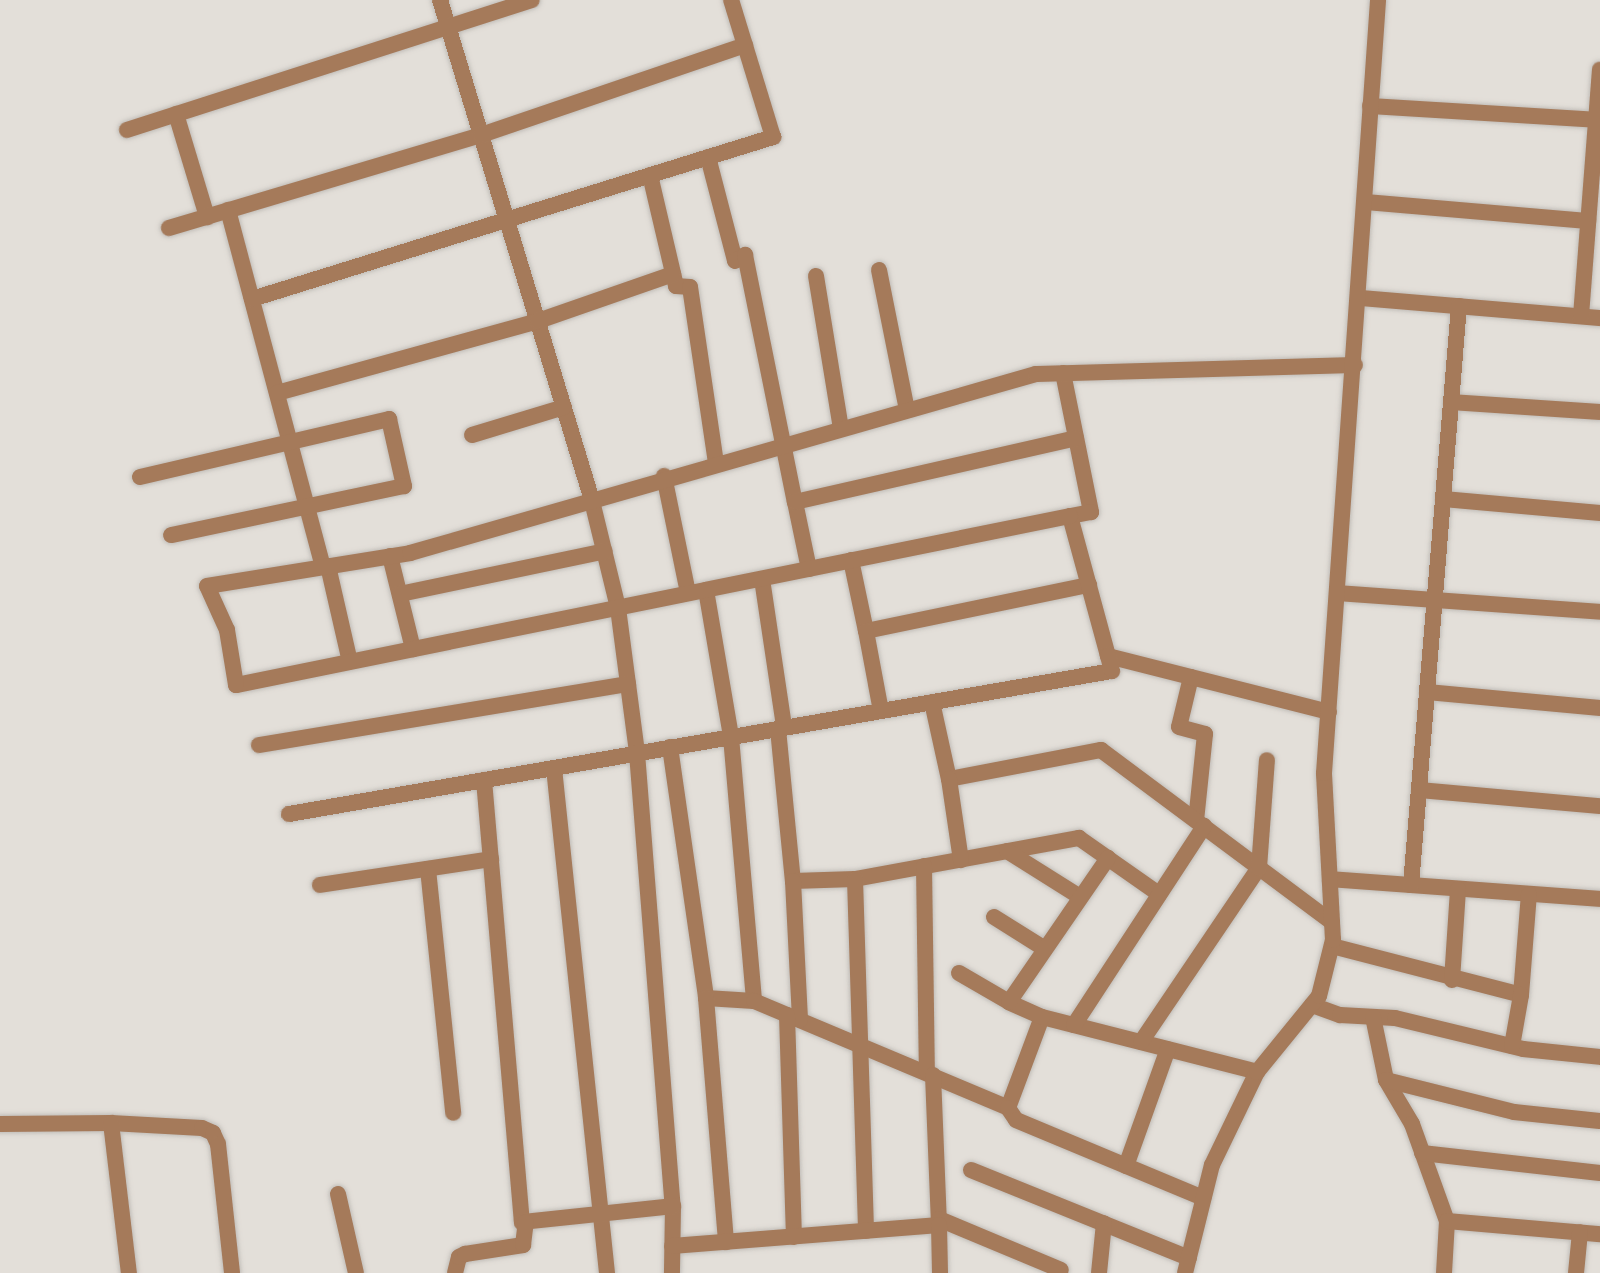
<!DOCTYPE html>
<html>
<head>
<meta charset="utf-8">
<style>
  body { margin:0 }
  #map { position:relative; width:1600px; height:1273px; overflow:hidden; background:#e3dfd9; font-family:Arial,sans-serif }
  div>[style] { position:absolute }
  .roads { filter:drop-shadow(0 0 2px #c1bdb8) drop-shadow(0 0 2px #c1bdb8) }
  .minor>* { height:16px; margin:-8px; padding:0 8px; transform-origin:8px; border-radius:8px; background:#a57a5a }
  .tertiary>* { height:16px; margin:-8px; padding:0 8px; transform-origin:8px; border-radius:8px; background:#a57a5a }
  span { translate:-50% -50%; white-space:nowrap; text-align:center; line-height:1.15; -webkit-text-stroke:6px #e3dfd9; paint-order:stroke }
</style>
</head>
<body>
<div id="map">
  <div class="roads">
    <div class="minor">
      <i style="left:440px;top:0;width:519px;rotate:73.1deg"></i>
      <i style="left:591px;top:497px;width:114px;rotate:76.3deg"></i>
      <i style="left:618px;top:608px;width:146px;rotate:82.5deg"></i>
      <i style="left:637px;top:753px;width:454px;rotate:85.5deg"></i>
      <i style="left:673px;top:1206px;width:67px;rotate:90.9deg"></i>
      <i style="left:1370px;top:106px;width:226px;rotate:3.5deg"></i>
      <i style="left:176px;top:114px;width:108px;rotate:73.2deg"></i>
      <i style="left:127px;top:130px;width:425px;rotate:-17.8deg"></i>
      <i style="left:708px;top:157px;width:107px;rotate:75.4deg"></i>
      <i style="left:735px;top:261px;width:12px;rotate:-31deg"></i>
      <i style="left:745px;top:255px;width:252px;rotate:78.6deg"></i>
      <i style="left:650px;top:175px;width:114px;rotate:76.8deg"></i>
      <i style="left:676px;top:286px;width:14px;rotate:4deg"></i>
      <i style="left:690px;top:287px;width:178px;rotate:81.6deg"></i>
      <i style="left:1365px;top:202px;width:224px;rotate:4.9deg"></i>
      <i style="left:228px;top:210px;width:369px;rotate:75.1deg"></i>
      <i style="left:169px;top:228px;width:326px;rotate:-16.6deg"></i>
      <i style="left:481px;top:135px;width:279px;rotate:-18.8deg"></i>
      <i style="left:879px;top:270px;width:143px;rotate:78.7deg"></i>
      <i style="left:816px;top:276px;width:154px;rotate:80.7deg"></i>
      <i style="left:1360px;top:298px;width:241px;rotate:4.8deg"></i>
      <i style="left:252px;top:299px;width:546px;rotate:-17.27deg"></i>
      <i style="left:773px;top:137px;width:143px;rotate:-107deg"></i>
      <i style="left:1581px;top:316px;width:247px;rotate:-85.6deg"></i>
      <i style="left:1063px;top:373px;width:142px;rotate:78.6deg"></i>
      <i style="left:1091px;top:512px;width:21px;rotate:169deg"></i>
      <i style="left:277px;top:393px;width:271px;rotate:-15.4deg"></i>
      <i style="left:538px;top:321px;width:143px;rotate:-19.2deg"></i>
      <i style="left:1451px;top:402px;width:149px;rotate:3.8deg"></i>
      <i style="left:472px;top:435px;width:96px;rotate:-16.9deg"></i>
      <i style="left:664px;top:476px;width:119px;rotate:78.4deg"></i>
      <i style="left:140px;top:477px;width:256px;rotate:-13.1deg"></i>
      <i style="left:389px;top:419px;width:69px;rotate:77.4deg"></i>
      <i style="left:404px;top:486px;width:238px;rotate:168.1deg"></i>
      <i style="left:1443px;top:499px;width:158px;rotate:5.1deg"></i>
      <i style="left:390px;top:556px;width:96px;rotate:76.1deg"></i>
      <i style="left:851px;top:560px;width:73px;rotate:78.1deg"></i>
      <i style="left:866px;top:631px;width:228px;rotate:-11.7deg"></i>
      <i style="left:328px;top:566px;width:98px;rotate:77.1deg"></i>
      <i style="left:809px;top:569px;width:68px;rotate:-101.8deg"></i>
      <i style="left:795px;top:502px;width:288px;rotate:-12.8deg"></i>
      <i style="left:762px;top:579px;width:150px;rotate:81.5deg"></i>
      <i style="left:706px;top:590px;width:149px;rotate:80.3deg"></i>
      <i style="left:731px;top:737px;width:265px;rotate:85deg"></i>
      <i style="left:1338px;top:593px;width:263px;rotate:4.1deg"></i>
      <i style="left:400px;top:594px;width:209px;rotate:-11.8deg"></i>
      <i style="left:866px;top:631px;width:81px;rotate:79.4deg"></i>
      <i style="left:1191px;top:677px;width:51px;rotate:103.5deg"></i>
      <i style="left:1179px;top:727px;width:27px;rotate:15deg"></i>
      <i style="left:1205px;top:734px;width:87px;rotate:95.9deg"></i>
      <i style="left:1427px;top:692px;width:174px;rotate:5.3deg"></i>
      <i style="left:932px;top:702px;width:79px;rotate:77.6deg"></i>
      <i style="left:949px;top:779px;width:155px;rotate:-10.8deg"></i>
      <i style="left:1101px;top:750px;width:288px;rotate:36.7deg"></i>
      <i style="left:1329px;top:712px;width:228px;rotate:-165.8deg"></i>
      <i style="left:1108px;top:656px;width:145px;rotate:-105.2deg"></i>
      <i style="left:1070px;top:516px;width:851px;rotate:168.54deg"></i>
      <i style="left:236px;top:685px;width:56px;rotate:-99.3deg"></i>
      <i style="left:227px;top:630px;width:48px;rotate:-114.4deg"></i>
      <i style="left:207px;top:586px;width:206px;rotate:-9.2deg"></i>
      <i style="left:410px;top:553px;width:651px;rotate:-15.96deg"></i>
      <i style="left:1036px;top:374px;width:319px;rotate:-1.6deg"></i>
      <i style="left:778px;top:729px;width:153px;rotate:84.4deg"></i>
      <i style="left:793px;top:881px;width:62px;rotate:-1.8deg"></i>
      <i style="left:855px;top:879px;width:228px;rotate:-10.4deg"></i>
      <i style="left:1079px;top:838px;width:98px;rotate:35deg"></i>
      <i style="left:259px;top:745px;width:374px;rotate:-9.4deg"></i>
      <i style="left:670px;top:747px;width:254px;rotate:81.8deg"></i>
      <i style="left:706px;top:998px;width:48px;rotate:3.6deg"></i>
      <i style="left:754px;top:1001px;width:276px;rotate:22.8deg"></i>
      <i style="left:1008px;top:1108px;width:97px;rotate:-69.5deg"></i>
      <i style="left:1042px;top:1017px;width:222px;rotate:14.3deg"></i>
      <i style="left:554px;top:768px;width:508px;rotate:84.01deg"></i>
      <i style="left:949px;top:779px;width:82px;rotate:81.6deg"></i>
      <i style="left:484px;top:780px;width:444px;rotate:85.1deg"></i>
      <i style="left:522px;top:1222px;width:152px;rotate:-6deg"></i>
      <i style="left:1419px;top:790px;width:182px;rotate:5.1deg"></i>
      <i style="left:289px;top:814px;width:835px;rotate:-9.86deg"></i>
      <i style="left:1112px;top:671px;width:16px;rotate:-105deg"></i>
      <i style="left:1007px;top:851px;width:86px;rotate:32.2deg"></i>
      <i style="left:924px;top:866px;width:206px;rotate:89.2deg"></i>
      <i style="left:428px;top:869px;width:245px;rotate:84.1deg"></i>
      <i style="left:855px;top:879px;width:352px;rotate:88.2deg"></i>
      <i style="left:1330px;top:879px;width:271px;rotate:4.2deg"></i>
      <i style="left:793px;top:881px;width:139px;rotate:87.1deg"></i>
      <i style="left:320px;top:885px;width:173px;rotate:-8.6deg"></i>
      <i style="left:1411px;top:885px;width:581px;rotate:-85.26deg"></i>
      <i style="left:994px;top:917px;width:60px;rotate:32.1deg"></i>
      <i style="left:1332px;top:946px;width:195px;rotate:14.5deg"></i>
      <i style="left:1521px;top:995px;width:101px;rotate:-85.5deg"></i>
      <i style="left:959px;top:973px;width:58px;rotate:30.1deg"></i>
      <i style="left:1452px;top:980px;width:91px;rotate:-86.2deg"></i>
      <i style="left:706px;top:998px;width:245px;rotate:85.3deg"></i>
      <i style="left:1312px;top:1005px;width:30px;rotate:20deg"></i>
      <i style="left:1340px;top:1015px;width:55px;rotate:3.1deg"></i>
      <i style="left:1395px;top:1018px;width:132px;rotate:13.6deg"></i>
      <i style="left:1523px;top:1049px;width:77px;rotate:5.9deg"></i>
      <i style="left:787px;top:1015px;width:222px;rotate:88.2deg"></i>
      <i style="left:1042px;top:1017px;width:36px;rotate:-156deg"></i>
      <i style="left:1009px;top:1002px;width:175px;rotate:-55.5deg"></i>
      <i style="left:1373px;top:1017px;width:64px;rotate:78.3deg"></i>
      <i style="left:1386px;top:1080px;width:51px;rotate:59.4deg"></i>
      <i style="left:1412px;top:1124px;width:103px;rotate:70.2deg"></i>
      <i style="left:1447px;top:1221px;width:52px;rotate:93.3deg"></i>
      <i style="left:1074px;top:1025px;width:238px;rotate:-56.8deg"></i>
      <i style="left:1141px;top:1042px;width:210px;rotate:-55.9deg"></i>
      <i style="left:1259px;top:868px;width:108px;rotate:-85.8deg"></i>
      <i style="left:1512px;top:1046px;width:52px;rotate:-80deg"></i>
      <i style="left:933px;top:1075px;width:150px;rotate:87.7deg"></i>
      <i style="left:1386px;top:1080px;width:132px;rotate:14deg"></i>
      <i style="left:1514px;top:1112px;width:86px;rotate:6deg"></i>
      <i style="left:1008px;top:1108px;width:14px;rotate:56deg"></i>
      <i style="left:1016px;top:1120px;width:203px;rotate:22.6deg"></i>
      <i style="left:111px;top:1123px;width:91px;rotate:3.1deg"></i>
      <i style="left:202px;top:1128px;width:12px;rotate:24deg"></i>
      <i style="left:213px;top:1133px;width:12px;rotate:66deg"></i>
      <i style="left:218px;top:1144px;width:130px;rotate:83.8deg"></i>
      <i style="left:0;top:1124px;width:111px;rotate:-0.5deg"></i>
      <i style="left:111px;top:1123px;width:151px;rotate:83.2deg"></i>
      <i style="left:1422px;top:1153px;width:179px;rotate:6.4deg"></i>
      <i style="left:1126px;top:1166px;width:124px;rotate:-70.3deg"></i>
      <i style="left:971px;top:1170px;width:235px;rotate:22deg"></i>
      <i style="left:338px;top:1194px;width:81px;rotate:77.2deg"></i>
      <i style="left:939px;top:1219px;width:132px;rotate:22.7deg"></i>
      <i style="left:1447px;top:1221px;width:154px;rotate:4.9deg"></i>
      <i style="left:672px;top:1246px;width:268px;rotate:-4.5deg"></i>
      <i style="left:939px;top:1225px;width:48px;rotate:88.8deg"></i>
      <i style="left:455px;top:1273px;width:16px;rotate:-76deg"></i>
      <i style="left:459px;top:1257px;width:7px;rotate:-27deg"></i>
      <i style="left:465px;top:1254px;width:59px;rotate:-8.8deg"></i>
      <i style="left:523px;top:1245px;width:23px;rotate:-83deg"></i>
      <i style="left:1099px;top:1273px;width:50px;rotate:-84.3deg"></i>
      <i style="left:1576px;top:1273px;width:41px;rotate:-84.4deg"></i>
    </div>
    <div class="tertiary">
      <i style="left:1185px;top:1273px;width:111px;rotate:-76deg"></i>
      <i style="left:1212px;top:1165px;width:103px;rotate:-64.2deg"></i>
      <i style="left:1257px;top:1072px;width:98px;rotate:-50.8deg"></i>
      <i style="left:1319px;top:996px;width:58px;rotate:-76deg"></i>
      <i style="left:1333px;top:940px;width:167px;rotate:-93.1deg"></i>
      <i style="left:1324px;top:773px;width:775px;rotate:-86deg"></i>
    </div>
  </div>
</div>
</body>
</html>
